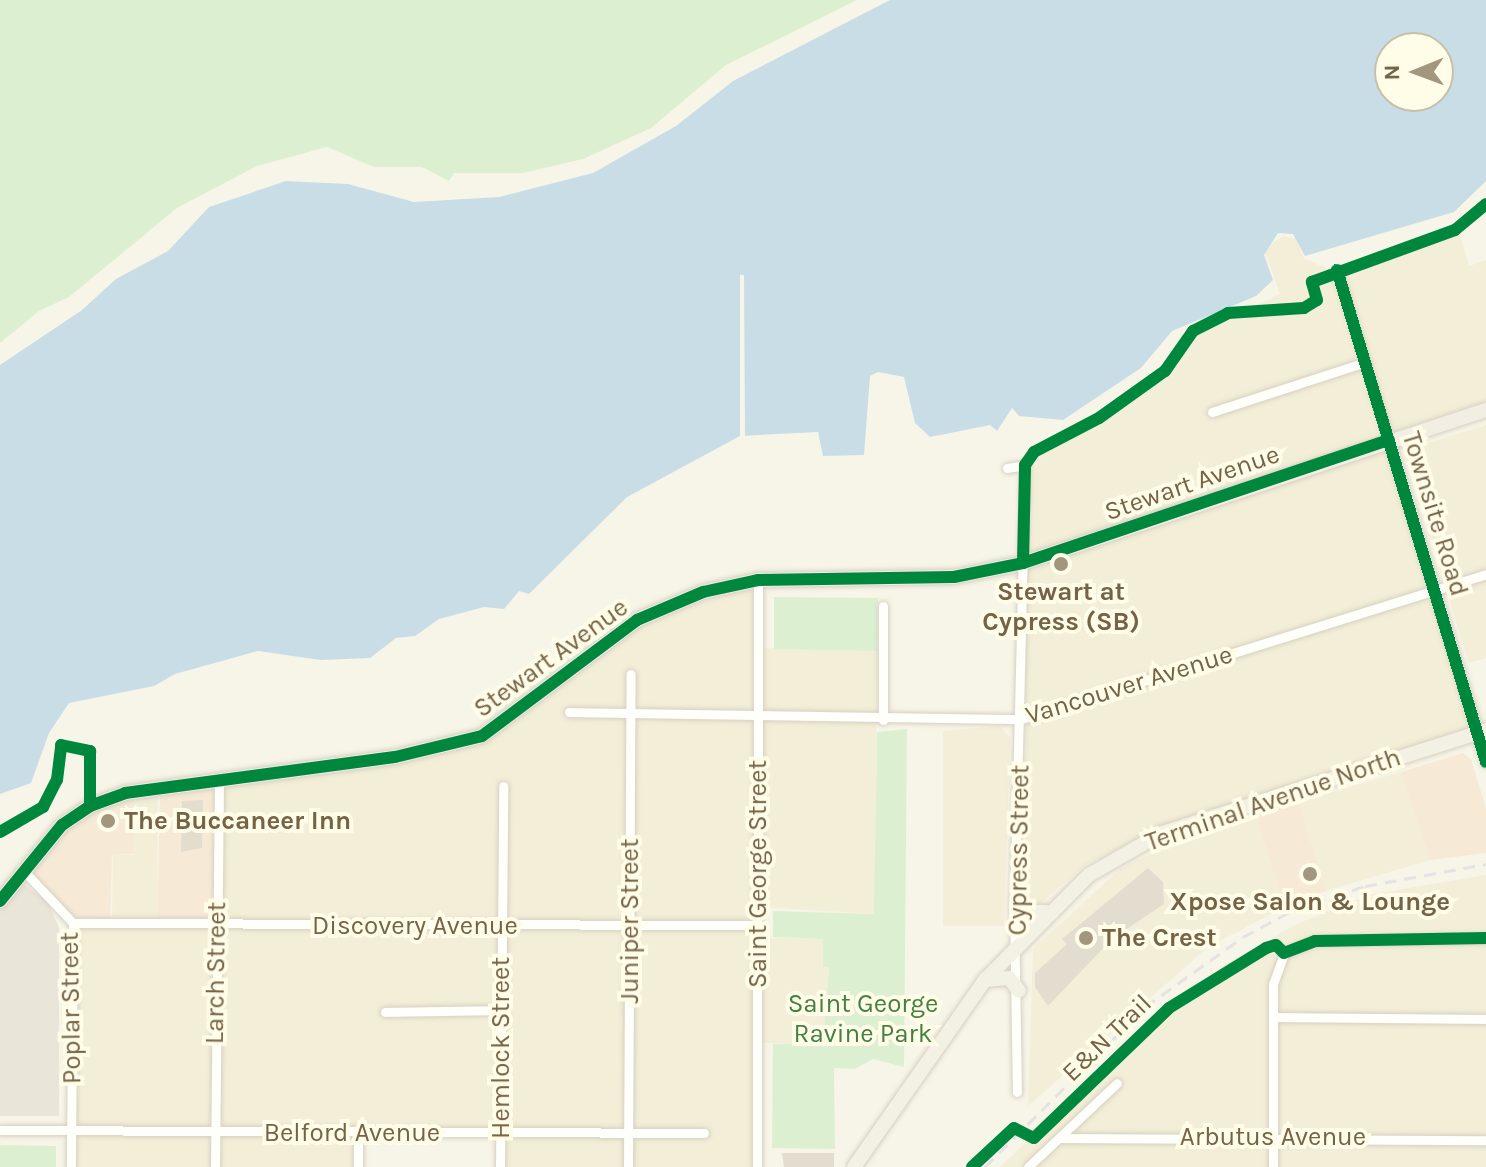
<!DOCTYPE html>
<html>
<head>
<meta charset="utf-8">
<style>
  body { margin:0 }
  #map { position:relative; width:1486px; height:1167px; overflow:hidden; background:#f7f5e7; font-family:Karla,sans-serif }
  div>[style] { position:absolute }
  .residential>* { inset:0; background:#f3eed7 }
  .commercial>* { inset:0; background:#f6ead7 }
  .industrial>* { inset:0; background:#e9e5d8 }
  .green>* { inset:0; background:#dcf0d1 }
  .water>* { inset:0; background:#c9dde7 }
  .pier>* { inset:0; background:#f7f5e7 }
  .building>* { inset:0; background:#e3ddcf }
  .roads { filter:drop-shadow(0 0 2px #d6d0c2) drop-shadow(0 0 2px #d6d0c2) }
  .minor>* { height:9px; margin:-4.5px; padding:0 4.5px; transform-origin:4.5px; border-radius:4.5px; background:#fefefb }
  .tertiary>* { height:11px; margin:-5.5px; padding:0 5.5px; transform-origin:5.5px; border-radius:5.5px; background:#fefefb }
  .primary>* { height:14px; margin:-7px; padding:0 7px; transform-origin:7px; border-radius:7px; background:#f2f1e4 }
  .trunk>* { height:14px; margin:-7px; padding:0 7px; transform-origin:7px; border-radius:7px; background:#f2eee4 }
  .rail>* { height:3px; margin-top:-1.5px; transform-origin:0; background:repeating-linear-gradient(90deg,#e5e1e4 0 12px,transparent 0 20px) }
  .cycleway>* { height:12px; margin:-6px; padding:0 6px; transform-origin:6px; border-radius:6px; background:#00873e }
  .dots>* { width:22px; height:22px; translate:-50% -50%; box-sizing:border-box; border:4px solid #fffce8; border-radius:50% }
  span { translate:-50% -50%; white-space:nowrap; text-align:center; line-height:1.15; -webkit-text-stroke:8px #fffce8; paint-order:stroke }
  .street-label { font-size:26px; color:#756347 }
  .poi-label { font-size:26px; color:#756347; font-weight:700 }
  .left { translate:0 -50%; text-align:left }
  .park-label { font-size:26px; color:#448141 }
  .north { position:absolute; left:1374px; top:32px; width:80px; height:80px; box-sizing:border-box; background:#fffce8; border:2px solid #c8bfa8; border-radius:50%; rotate:269deg; font-size:22px; font-weight:700; line-height:32px; text-align:center; color:#756347 }
  .north::after { content:''; display:block; margin:auto; width:28px; height:36px; background:#a2967f; clip-path:polygon(50% 0,100% 100%,50% 72%,0 100%) }
</style>
</head>
<body>
<div id="map">
  <div class="residential">
    <i style="clip-path:polygon(1459px 231px,1469px 266px,1486px 260px,1486px 406px,1391px 437px,1341px 272px)"></i>
    <i style="clip-path:polygon(1284px 236px,1296px 239px,1304px 258px,1336px 273px,1388px 439px,1026px 560px,1028px 465px,1169px 373px,1195px 335px,1280px 294px,1264px 248px)"></i>
    <i style="clip-path:polygon(1486px 425px,1486px 658px,1469px 663px,1403px 451px)"></i>
    <i style="clip-path:polygon(1387px 443px,1474px 730px,1162px 828px,1085px 865px,1040px 904px,1026px 903px,1026px 565px)"></i>
    <i style="clip-path:polygon(753px 586px,755px 1167px,504px 1167px,504px 1153px,483px 1130px,368px 1129px,353px 1150px,353px 1167px,74px 1167px,76px 926px,221px 927px,222px 780px,412px 760px,488px 740px,648px 619px)"></i>
    <i style="clip-path:polygon(761px 648px,877px 651px,875px 914px,759px 907px)"></i>
    <i style="clip-path:polygon(1000px 726px,1010px 738px,1004px 926px,943px 926px,943px 731px)"></i>
    <i style="clip-path:polygon(1401px 772px,1430px 860px,1326px 891px,1299px 802px)"></i>
    <i style="clip-path:polygon(158px 790px,157px 922px,112px 922px,113px 855px,134px 855px,135px 793px)"></i>
    <i style="clip-path:polygon(1255px 816px,1285px 907px,1208px 947px,1028px 1106px,1033px 949px,1120px 869px,1186px 837px)"></i>
    <i style="clip-path:polygon(1486px 875px,1486px 1167px,1000px 1167px,1150px 1025px,1224px 965px,1297px 924px,1368px 895px)"></i>
    <i style="clip-path:polygon(760px 938px,823px 939px,823px 966px,829px 967px,823px 1044px,760px 1043px)"></i>
  </div>
  <div class="commercial">
    <i style="clip-path:polygon(1463px 753px,1471px 759px,1486px 808px,1486px 853px,1430px 860px,1401px 772px)"></i>
    <i style="clip-path:polygon(217px 780px,215px 922px,157px 922px,160px 790px)"></i>
    <i style="clip-path:polygon(134px 794px,134px 854px,112px 855px,110px 921px,73px 921px,25px 868px,90px 808px)"></i>
    <i style="clip-path:polygon(1299px 802px,1326px 891px,1285px 907px,1255px 816px)"></i>
  </div>
  <div class="industrial">
    <i style="clip-path:polygon(21px 882px,48px 902px,59px 928px,59px 1116px,0 1116px,0 910px)"></i>
  </div>
  <div class="green">
    <i style="clip-path:polygon(0 0,857px 0,726px 65px,651px 128px,583px 159px,523px 173px,454px 173px,449px 181px,422px 167px,374px 167px,327px 147px,257px 166px,177px 208px,69px 297px,39px 311px,0 343px)"></i>
    <i style="clip-path:polygon(774px 597px,878px 598px,877px 651px,774px 649px)"></i>
    <i style="clip-path:polygon(907px 729px,904px 1067px,873px 1059px,855px 1069px,834px 1068px,835px 1149px,772px 1148px,773px 1044px,823px 1043px,829px 967px,823px 967px,823px 939px,773px 937px,773px 911px,874px 914px,877px 732px)"></i>
    <i style="clip-path:polygon(0 1145px,56px 1146px,56px 1167px,0 1167px)"></i>
  </div>
  <div class="water">
    <i style="clip-path:polygon(evenodd,890px 0,1486px 0,1486px 181px,1454px 212px,1305px 256px,1293px 234px,1278px 233px,1264px 255px,1273px 280px,1256px 296px,1172px 331px,1141px 368px,1063px 420px,1019px 416px,1012px 408px,997px 431px,990px 425px,930px 437px,915px 423px,904px 377px,878px 372px,870px 376px,864px 455px,823px 456px,818px 432px,740px 436px,627px 497px,529px 594px,519px 591px,504px 609px,484px 607px,439px 619px,415px 636px,396px 638px,370px 658px,321px 660px,258px 651px,175px 674px,154px 686px,69px 703px,49px 733px,31px 783px,0 794px,0 365px,82px 310px,116px 279px,168px 251px,209px 207px,286px 181px,348px 184px,414px 202px,499px 197px,593px 173px,676px 126px,733px 81px,890px 0,1390px 48px,1438px 48px,1438px 96px,1390px 96px,1390px 48px)"></i>
  </div>
  <div class="pier">
    <i style="clip-path:polygon(740px 275px,744px 275px,745px 436px,740px 436px)"></i>
  </div>
  <div class="building">
    <i style="clip-path:polygon(203px 800px,202px 848px,181px 852px,182px 801px)"></i>
    <i style="clip-path:polygon(1148px 868px,1163px 882px,1164px 904px,1112px 939px,1048px 1006px,1035px 987px,1035px 973px,1067px 944px,1062px 939px)"></i>
    <i style="clip-path:polygon(782px 1153px,834px 1153px,834px 1167px,784px 1167px)"></i>
  </div>
  <div class="roads">
    <div class="minor">
      <i style="left:1340px;top:279px;width:168px;rotate:73.1deg"></i>
      <i style="left:1212px;top:412px;width:162px;rotate:-18deg"></i>
      <i style="left:1007px;top:468px;width:18px;rotate:-9deg"></i>
      <i style="left:1025px;top:465px;width:441px;rotate:91.4deg"></i>
      <i style="left:1014px;top:906px;width:186px;rotate:89.1deg"></i>
      <i style="left:883px;top:606px;width:114px;rotate:90deg"></i>
      <i style="left:569px;top:712px;width:452px;rotate:0.9deg"></i>
      <i style="left:1021px;top:719px;width:487px;rotate:-17.3deg"></i>
      <i style="left:22px;top:869px;width:74px;rotate:46.6deg"></i>
      <i style="left:73px;top:923px;width:244px;rotate:90.5deg"></i>
      <i style="left:73px;top:923px;width:684px;rotate:0.17deg"></i>
      <i style="left:385px;top:1012px;width:116px;rotate:-1deg"></i>
      <i style="left:1273px;top:1017px;width:213px;rotate:0.5deg"></i>
      <i style="left:0;top:1130px;width:704px;rotate:0.24deg"></i>
      <i style="left:1060px;top:1138px;width:426px;rotate:0.3deg"></i>
      <i style="left:215px;top:1167px;width:389px;rotate:-89.4deg"></i>
      <i style="left:358px;top:1167px;width:33px;rotate:-90deg"></i>
      <i style="left:500px;top:1167px;width:381px;rotate:-89.5deg"></i>
      <i style="left:628px;top:1167px;width:493px;rotate:-89.7deg"></i>
      <i style="left:757px;top:1167px;width:587px;rotate:-89.9deg"></i>
      <i style="left:1028px;top:1167px;width:122px;rotate:-43.3deg"></i>
      <i style="left:1273px;top:1167px;width:183px;rotate:-90deg"></i>
      <i style="left:1273px;top:984px;width:33px;rotate:-70deg"></i>
      <i style="left:1284px;top:953px;width:33px;rotate:-21deg"></i>
      <i style="left:1315px;top:941px;width:171px;rotate:-1deg"></i>
    </div>
    <div class="tertiary">
      <i style="left:1389px;top:440px;width:336px;rotate:73.2deg"></i>
    </div>
    <div class="primary">
      <i style="left:1017px;top:898px;width:17px;rotate:54deg"></i>
      <i style="left:1027px;top:912px;width:19px"></i>
      <i style="left:985px;top:980px;width:24px;rotate:-5deg"></i>
      <i style="left:1009px;top:978px;width:16px;rotate:52deg"></i>
      <i style="left:854px;top:1167px;width:228px;rotate:-55deg"></i>
      <i style="left:985px;top:980px;width:148px;rotate:-45.3deg"></i>
      <i style="left:1089px;top:875px;width:84px;rotate:-29.9deg"></i>
      <i style="left:1162px;top:833px;width:340px;rotate:-17.6deg"></i>
    </div>
    <div class="trunk">
      <i style="left:0;top:901px;width:98px;rotate:-50.8deg"></i>
      <i style="left:62px;top:825px;width:34px;rotate:-34deg"></i>
      <i style="left:90px;top:806px;width:37px;rotate:-20deg"></i>
      <i style="left:125px;top:793px;width:272px;rotate:-7.6deg"></i>
      <i style="left:395px;top:757px;width:89px;rotate:-13.6deg"></i>
      <i style="left:482px;top:736px;width:194px;rotate:-36.8deg"></i>
      <i style="left:637px;top:620px;width:72px;rotate:-23deg"></i>
      <i style="left:703px;top:592px;width:56px;rotate:-12.3deg"></i>
      <i style="left:758px;top:580px;width:196px;rotate:-0.9deg"></i>
      <i style="left:954px;top:577px;width:70px;rotate:-11.5deg"></i>
      <i style="left:1023px;top:563px;width:488px;rotate:-18.3deg"></i>
    </div>
  </div>
  <div class="rail">
    <i style="left:985px;top:1167px;width:226px;rotate:-45deg"></i>
    <i style="left:1145px;top:1007px;width:120px;rotate:-35.5deg"></i>
    <i style="left:1243px;top:937px;width:59px;rotate:-28.3deg"></i>
    <i style="left:1295px;top:909px;width:74px;rotate:-18.2deg"></i>
    <i style="left:1365px;top:886px;width:123px;rotate:-10.3deg"></i>
  </div>
  <div class="cycleway">
    <i style="left:1337px;top:270px;width:514px;rotate:73.15deg"></i>
    <i style="left:1023px;top:563px;width:98px;rotate:-88.8deg"></i>
    <i style="left:1025px;top:465px;width:16px;rotate:-55deg"></i>
    <i style="left:1034px;top:452px;width:73px;rotate:-27.6deg"></i>
    <i style="left:1099px;top:418px;width:81px;rotate:-35.5deg"></i>
    <i style="left:1165px;top:371px;width:49px;rotate:-55deg"></i>
    <i style="left:1193px;top:331px;width:39px;rotate:-27deg"></i>
    <i style="left:1228px;top:313px;width:76px;rotate:-3.8deg"></i>
    <i style="left:1304px;top:308px;width:15px;rotate:-32deg"></i>
    <i style="left:1317px;top:300px;width:19px;rotate:-106deg"></i>
    <i style="left:1312px;top:282px;width:152px;rotate:-20deg"></i>
    <i style="left:1455px;top:230px;width:40px;rotate:-40deg"></i>
    <i style="left:0;top:832px;width:50px;rotate:-30.2deg"></i>
    <i style="left:43px;top:807px;width:30px;rotate:-63deg"></i>
    <i style="left:57px;top:780px;width:35px;rotate:-83deg"></i>
    <i style="left:61px;top:745px;width:30px;rotate:12deg"></i>
    <i style="left:90px;top:751px;width:55px;rotate:90deg"></i>
    <i style="left:0;top:901px;width:98px;rotate:-50.8deg"></i>
    <i style="left:62px;top:825px;width:34px;rotate:-34deg"></i>
    <i style="left:90px;top:806px;width:37px;rotate:-20deg"></i>
    <i style="left:125px;top:793px;width:272px;rotate:-7.6deg"></i>
    <i style="left:395px;top:757px;width:89px;rotate:-13.6deg"></i>
    <i style="left:482px;top:736px;width:194px;rotate:-36.8deg"></i>
    <i style="left:637px;top:620px;width:72px;rotate:-23deg"></i>
    <i style="left:703px;top:592px;width:56px;rotate:-12.3deg"></i>
    <i style="left:758px;top:580px;width:196px;rotate:-0.9deg"></i>
    <i style="left:954px;top:577px;width:70px;rotate:-11.5deg"></i>
    <i style="left:1023px;top:563px;width:386px;rotate:-18.6deg"></i>
    <i style="left:972px;top:1167px;width:57px;rotate:-42.9deg"></i>
    <i style="left:1014px;top:1128px;width:22px;rotate:27deg"></i>
    <i style="left:1034px;top:1138px;width:187px;rotate:-43.9deg"></i>
    <i style="left:1169px;top:1008px;width:114px;rotate:-31.7deg"></i>
    <i style="left:1266px;top:948px;width:10px;rotate:-17deg"></i>
    <i style="left:1276px;top:945px;width:11px;rotate:45deg"></i>
    <i style="left:1284px;top:953px;width:33px;rotate:-21deg"></i>
    <i style="left:1315px;top:941px;width:171px;rotate:-1deg"></i>
  </div>
  <div class="dots">
    <i style="left:1061px;top:564px;background:#a2967f"></i>
    <i style="left:108px;top:821px;background:#a2967f"></i>
    <i style="left:1310px;top:874px;background:#a2967f"></i>
    <i style="left:1086px;top:938px;background:#a2967f"></i>
  </div>
  <div class="street-label">
    <span style="left:1192px;top:483px;rotate:-19deg">Stewart Avenue</span>
    <span style="left:1435px;top:514px;rotate:73deg">Townsite Road</span>
    <span style="left:551px;top:658px;rotate:-36deg">Stewart Avenue</span>
    <span style="left:1129px;top:685px;rotate:-17deg">Vancouver Avenue</span>
    <span style="left:1273px;top:800px;rotate:-19deg">Terminal Avenue North</span>
    <span style="left:1019px;top:850px;rotate:-89deg">Cypress Street</span>
    <span style="left:758px;top:874px;rotate:-90deg">Saint George Street</span>
    <span style="left:630px;top:921px;rotate:-90deg">Juniper Street</span>
    <span style="left:415px;top:926px">Discovery Avenue</span>
    <span style="left:216px;top:973px;rotate:-89deg">Larch Street</span>
    <span style="left:71px;top:1008px;rotate:-91deg">Poplar Street</span>
    <span style="left:1107px;top:1038px;rotate:-44deg">E&amp;N Trail</span>
    <span style="left:501px;top:1048px;rotate:-90deg">Hemlock Street</span>
    <span style="left:352px;top:1133px">Belford Avenue</span>
    <span style="left:1273px;top:1137px">Arbutus Avenue</span>
  </div>
  <div class="poi-label">
    <span style="left:1061px;top:607px">Stewart at<br>Cypress (SB)</span>
    <span class="left" style="left:124px;top:821px">The Buccaneer Inn</span>
    <span style="left:1310px;top:902px">Xpose Salon &amp; Lounge</span>
    <span class="left" style="left:1102px;top:938px">The Crest</span>
  </div>
  <div class="park-label">
    <span style="left:863px;top:1019px">Saint George<br>Ravine Park</span>
  </div>
  <div class="north">N</div>
</div>
</body>
</html>
